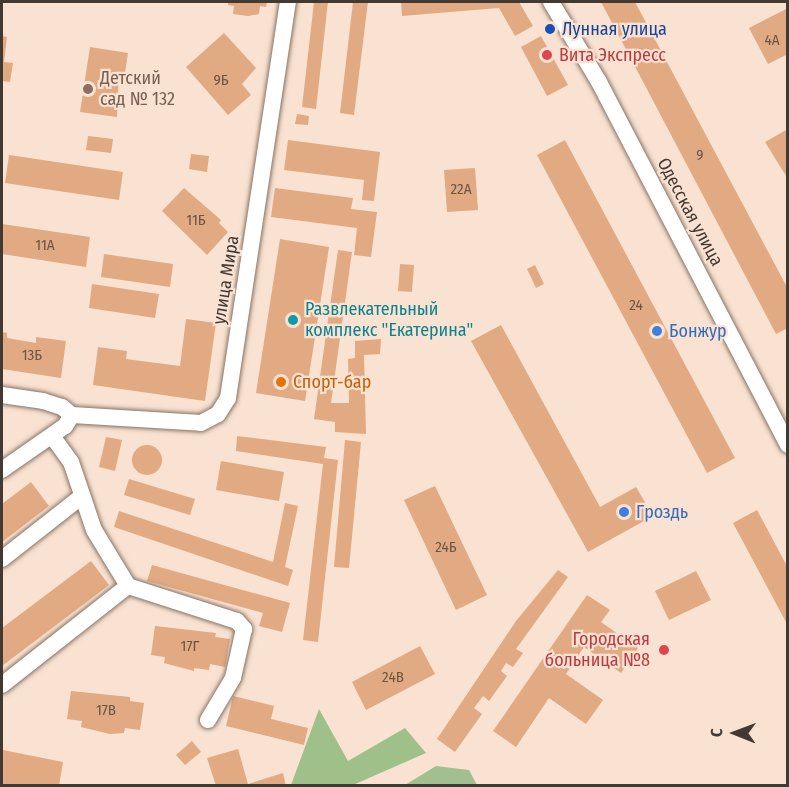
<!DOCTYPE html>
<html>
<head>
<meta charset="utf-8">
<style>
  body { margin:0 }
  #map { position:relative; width:789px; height:787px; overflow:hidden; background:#f9e2d1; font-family:"Fira Sans Condensed",sans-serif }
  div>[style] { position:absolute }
  .green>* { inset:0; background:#a2bf8f }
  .forest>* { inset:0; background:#9fc089 }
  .building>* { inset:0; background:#e1aa82 }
  .round { border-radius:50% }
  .roads { filter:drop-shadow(0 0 2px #887364) drop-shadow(0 0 2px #887364) }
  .street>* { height:16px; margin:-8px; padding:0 8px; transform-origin:8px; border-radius:8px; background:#fff }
  .dots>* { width:16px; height:16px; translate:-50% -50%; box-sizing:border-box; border:3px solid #f9e2d1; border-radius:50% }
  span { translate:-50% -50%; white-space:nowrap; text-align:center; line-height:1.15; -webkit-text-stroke:4.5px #f9e2d1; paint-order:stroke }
  .number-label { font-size:15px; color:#6a5546 }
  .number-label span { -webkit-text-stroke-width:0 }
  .transit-label { font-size:18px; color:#164399 }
  .left { translate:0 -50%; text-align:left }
  .health-label { font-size:18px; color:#be3a42 }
  .right { translate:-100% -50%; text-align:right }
  .education-label { font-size:18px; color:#785e54 }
  .street-label { font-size:18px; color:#423932 }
  .culture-label { font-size:18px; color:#0d838f }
  .shop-label { font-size:18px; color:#366cbe }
  .food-label { font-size:18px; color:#c56008 }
  .frame { position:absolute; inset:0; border:3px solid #423932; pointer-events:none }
  .north { position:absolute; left:705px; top:703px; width:60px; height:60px; -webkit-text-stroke:4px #f9e2d1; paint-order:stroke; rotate:271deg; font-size:16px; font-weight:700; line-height:24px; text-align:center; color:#423932 }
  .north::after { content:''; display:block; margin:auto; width:21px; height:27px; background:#423932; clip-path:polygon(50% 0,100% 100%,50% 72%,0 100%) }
</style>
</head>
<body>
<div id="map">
  <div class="green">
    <i style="clip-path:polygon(436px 766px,469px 770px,477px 785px,405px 785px)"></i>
  </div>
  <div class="forest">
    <i style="clip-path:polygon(319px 709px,348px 761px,405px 728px,426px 753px,353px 785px,291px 785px)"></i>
  </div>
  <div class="building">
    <i style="clip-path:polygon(228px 2px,267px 2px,266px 7px,260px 6px,259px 14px,248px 16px,233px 14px,234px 6px,228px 5px)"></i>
    <i style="clip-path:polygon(314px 2px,328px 2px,316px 109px,302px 107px)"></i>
    <i style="clip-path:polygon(353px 2px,368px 2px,354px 115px,340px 113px)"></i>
    <i style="clip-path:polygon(401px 2px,519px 2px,533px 26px,515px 36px,499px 8px,402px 16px)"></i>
    <i style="clip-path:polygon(601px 2px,635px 2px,788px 289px,788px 328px,776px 334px)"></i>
    <i style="clip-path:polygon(788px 8px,788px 54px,768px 64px,749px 28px)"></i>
    <i style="clip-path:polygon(224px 33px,256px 68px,242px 84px,251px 95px,228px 115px,186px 67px)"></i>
    <i style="clip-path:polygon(2px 36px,7px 37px,4px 62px,13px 63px,10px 82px,2px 81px)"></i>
    <i style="clip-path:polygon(541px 36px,568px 85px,547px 96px,521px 47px)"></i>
    <i style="clip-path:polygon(90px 47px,128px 53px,125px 73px,119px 72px,117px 117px,80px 112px)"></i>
    <i style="clip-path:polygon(297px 114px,309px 116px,308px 125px,295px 124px)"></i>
    <i style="clip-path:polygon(788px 129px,788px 179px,765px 142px)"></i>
    <i style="clip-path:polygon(88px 136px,113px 139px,111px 153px,86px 150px)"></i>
    <i style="clip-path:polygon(288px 140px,380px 152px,374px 201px,362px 200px,364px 180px,284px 170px)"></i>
    <i style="clip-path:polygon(565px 140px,735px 458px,707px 473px,537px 155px)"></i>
    <i style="clip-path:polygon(191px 154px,209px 156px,207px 172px,189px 169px)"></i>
    <i style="clip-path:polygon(9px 155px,123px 172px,119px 200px,5px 183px)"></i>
    <i style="clip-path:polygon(475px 168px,478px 210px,447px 212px,444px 170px)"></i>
    <i style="clip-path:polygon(184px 188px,221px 220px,219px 223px,228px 232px,207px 255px,162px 211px)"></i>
    <i style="clip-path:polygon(275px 188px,353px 198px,351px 209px,377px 212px,371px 257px,354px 255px,357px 228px,271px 217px)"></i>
    <i style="clip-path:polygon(2px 224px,90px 237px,86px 267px,2px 254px)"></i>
    <i style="clip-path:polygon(280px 239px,329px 247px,305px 401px,256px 393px)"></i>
    <i style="clip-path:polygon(338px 250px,352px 252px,331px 403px,349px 403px,348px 359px,355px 358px,355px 341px,381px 339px,380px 354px,364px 355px,366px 434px,335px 432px,335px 422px,314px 419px)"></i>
    <i style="clip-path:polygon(104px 254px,173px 264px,170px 287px,101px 277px)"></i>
    <i style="clip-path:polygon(400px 264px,414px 265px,412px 292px,398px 291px)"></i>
    <i style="clip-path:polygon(535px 265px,544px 284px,536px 288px,527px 269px)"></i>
    <i style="clip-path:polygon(92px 284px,159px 294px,155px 318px,89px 308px)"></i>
    <i style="clip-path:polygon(186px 319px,216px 323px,205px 401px,93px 385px,98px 347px,127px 351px,126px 359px,180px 366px)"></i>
    <i style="clip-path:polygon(501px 325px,600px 507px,636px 487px,653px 516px,588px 552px,471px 341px)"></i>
    <i style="clip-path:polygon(2px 332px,7px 333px,7px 338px,36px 343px,36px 337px,66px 341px,61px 378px,2px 369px)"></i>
    <i style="clip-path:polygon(237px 436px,326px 447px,324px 458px,338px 460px,318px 642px,303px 640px,323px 464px,236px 451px)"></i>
    <i style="clip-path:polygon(106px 437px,122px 440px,115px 471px,99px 467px)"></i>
    <i style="clip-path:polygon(345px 440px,361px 442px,349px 568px,334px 567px)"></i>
    <i class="round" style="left:132px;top:445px;width:30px;height:30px"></i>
    <i style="clip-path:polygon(221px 461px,284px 472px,279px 501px,216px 490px)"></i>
    <i style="clip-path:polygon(129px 479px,195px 499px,190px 515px,124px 495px)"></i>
    <i style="clip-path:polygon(31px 482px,49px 506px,2px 542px,2px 504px)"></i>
    <i style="clip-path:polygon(435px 486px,487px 595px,456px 610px,404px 500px)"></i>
    <i style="clip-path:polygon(285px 503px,298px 506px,285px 567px,293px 570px,288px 586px,114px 527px,119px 511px,273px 562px)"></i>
    <i style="clip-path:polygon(757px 510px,788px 568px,788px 626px,733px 523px)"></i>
    <i style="clip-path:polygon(91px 561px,109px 585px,2px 666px,2px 628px)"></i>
    <i style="clip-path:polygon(152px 565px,290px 603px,282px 632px,259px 626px,263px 613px,147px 581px)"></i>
    <i style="clip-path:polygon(558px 570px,568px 577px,516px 649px,523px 653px,513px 667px,506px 663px,501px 671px,507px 676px,489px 701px,483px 696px,474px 708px,482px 714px,455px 752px,437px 739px,516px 621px)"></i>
    <i style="clip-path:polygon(696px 571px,711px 600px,669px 620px,655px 591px)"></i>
    <i style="clip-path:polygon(587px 595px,610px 610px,601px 622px,638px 648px,621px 673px,584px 647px,566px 674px,603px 700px,586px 724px,549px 698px,516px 747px,493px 731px)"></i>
    <i style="clip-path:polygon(155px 626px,216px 633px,215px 637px,230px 639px,225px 667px,210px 664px,209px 670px,194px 668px,194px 671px,164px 663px,165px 657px,151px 655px)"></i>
    <i style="clip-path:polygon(420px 646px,435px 674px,366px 710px,352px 682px)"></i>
    <i style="clip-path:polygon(71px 691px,130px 697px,130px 701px,144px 703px,140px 730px,125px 728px,124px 733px,110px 734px,81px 727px,82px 721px,67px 719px)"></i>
    <i style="clip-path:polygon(233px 696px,274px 706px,271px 719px,308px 728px,304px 745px,226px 726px)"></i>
    <i style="clip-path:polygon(192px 741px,201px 752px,185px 765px,176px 755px)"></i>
    <i style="clip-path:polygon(238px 749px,248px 784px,283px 773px,286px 786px,216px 786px,207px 758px)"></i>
    <i style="clip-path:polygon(3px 750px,63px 762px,59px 786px,2px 786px)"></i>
  </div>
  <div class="roads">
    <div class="street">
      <i style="left:551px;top:2px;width:93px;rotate:59deg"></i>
      <i style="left:599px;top:82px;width:409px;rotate:62.5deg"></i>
      <i style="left:2px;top:395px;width:41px;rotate:8.3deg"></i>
      <i style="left:43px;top:401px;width:20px;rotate:18deg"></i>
      <i style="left:62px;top:407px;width:13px;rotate:39deg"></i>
      <i style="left:72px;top:415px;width:13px;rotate:122deg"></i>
      <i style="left:65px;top:426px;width:77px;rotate:145.1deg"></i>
      <i style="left:72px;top:415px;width:129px;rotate:3.5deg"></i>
      <i style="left:201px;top:423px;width:19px;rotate:-28deg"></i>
      <i style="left:218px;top:414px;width:19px;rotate:-58deg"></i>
      <i style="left:228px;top:398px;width:401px;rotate:-81.4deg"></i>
      <i style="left:52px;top:436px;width:32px;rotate:54deg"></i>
      <i style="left:71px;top:462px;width:72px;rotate:71.3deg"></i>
      <i style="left:94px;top:530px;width:66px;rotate:58.7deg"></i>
      <i style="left:128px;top:586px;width:114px;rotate:17.8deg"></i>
      <i style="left:237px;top:621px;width:11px;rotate:49deg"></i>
      <i style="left:244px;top:629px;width:50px;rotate:102.7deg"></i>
      <i style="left:233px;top:678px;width:49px;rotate:120.8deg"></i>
      <i style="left:2px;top:559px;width:102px;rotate:-38.2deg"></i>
      <i style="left:2px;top:685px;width:160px;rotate:-38.2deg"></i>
    </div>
  </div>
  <div class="dots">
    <i style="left:550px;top:29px;background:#1a4fb4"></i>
    <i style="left:547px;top:55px;background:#e0444e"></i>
    <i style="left:88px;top:89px;background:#8d6e63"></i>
    <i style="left:293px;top:320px;background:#0f9aa8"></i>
    <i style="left:657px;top:331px;background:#3f7fe0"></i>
    <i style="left:281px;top:382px;background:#e8710a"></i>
    <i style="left:624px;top:512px;background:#3f7fe0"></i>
    <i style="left:664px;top:650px;background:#e0444e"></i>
  </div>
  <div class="number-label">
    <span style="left:772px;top:41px">4А</span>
    <span style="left:221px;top:81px">9Б</span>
    <span style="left:700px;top:156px">9</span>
    <span style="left:461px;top:190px">22А</span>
    <span style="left:196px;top:221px">11Б</span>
    <span style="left:45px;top:246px">11А</span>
    <span style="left:636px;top:306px">24</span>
    <span style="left:32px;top:356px">13Б</span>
    <span style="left:446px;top:548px">24Б</span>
    <span style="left:190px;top:647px">17Г</span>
    <span style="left:393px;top:678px">24В</span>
    <span style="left:106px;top:711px">17В</span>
  </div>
  <div class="transit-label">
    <span class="left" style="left:562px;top:29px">Лунная улица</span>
  </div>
  <div class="health-label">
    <span class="left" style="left:559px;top:55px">Вита Экспресс</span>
    <span class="right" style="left:650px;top:650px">Городская<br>больница №8</span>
  </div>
  <div class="education-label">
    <span class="left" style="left:100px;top:89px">Детский<br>сад № 132</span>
  </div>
  <div class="street-label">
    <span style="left:690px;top:212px;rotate:62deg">Одесская улица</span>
    <span style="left:226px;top:280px;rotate:-81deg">улица Мира</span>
  </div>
  <div class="culture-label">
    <span class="left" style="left:305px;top:320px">Развлекательный<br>комплекс "Екатерина"</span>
  </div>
  <div class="shop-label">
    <span class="left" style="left:669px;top:331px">Бонжур</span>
    <span class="left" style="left:636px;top:512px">Гроздь</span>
  </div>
  <div class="food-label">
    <span class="left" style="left:293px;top:382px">Спорт-бар</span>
  </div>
  <div class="frame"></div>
  <div class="north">С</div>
</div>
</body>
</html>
